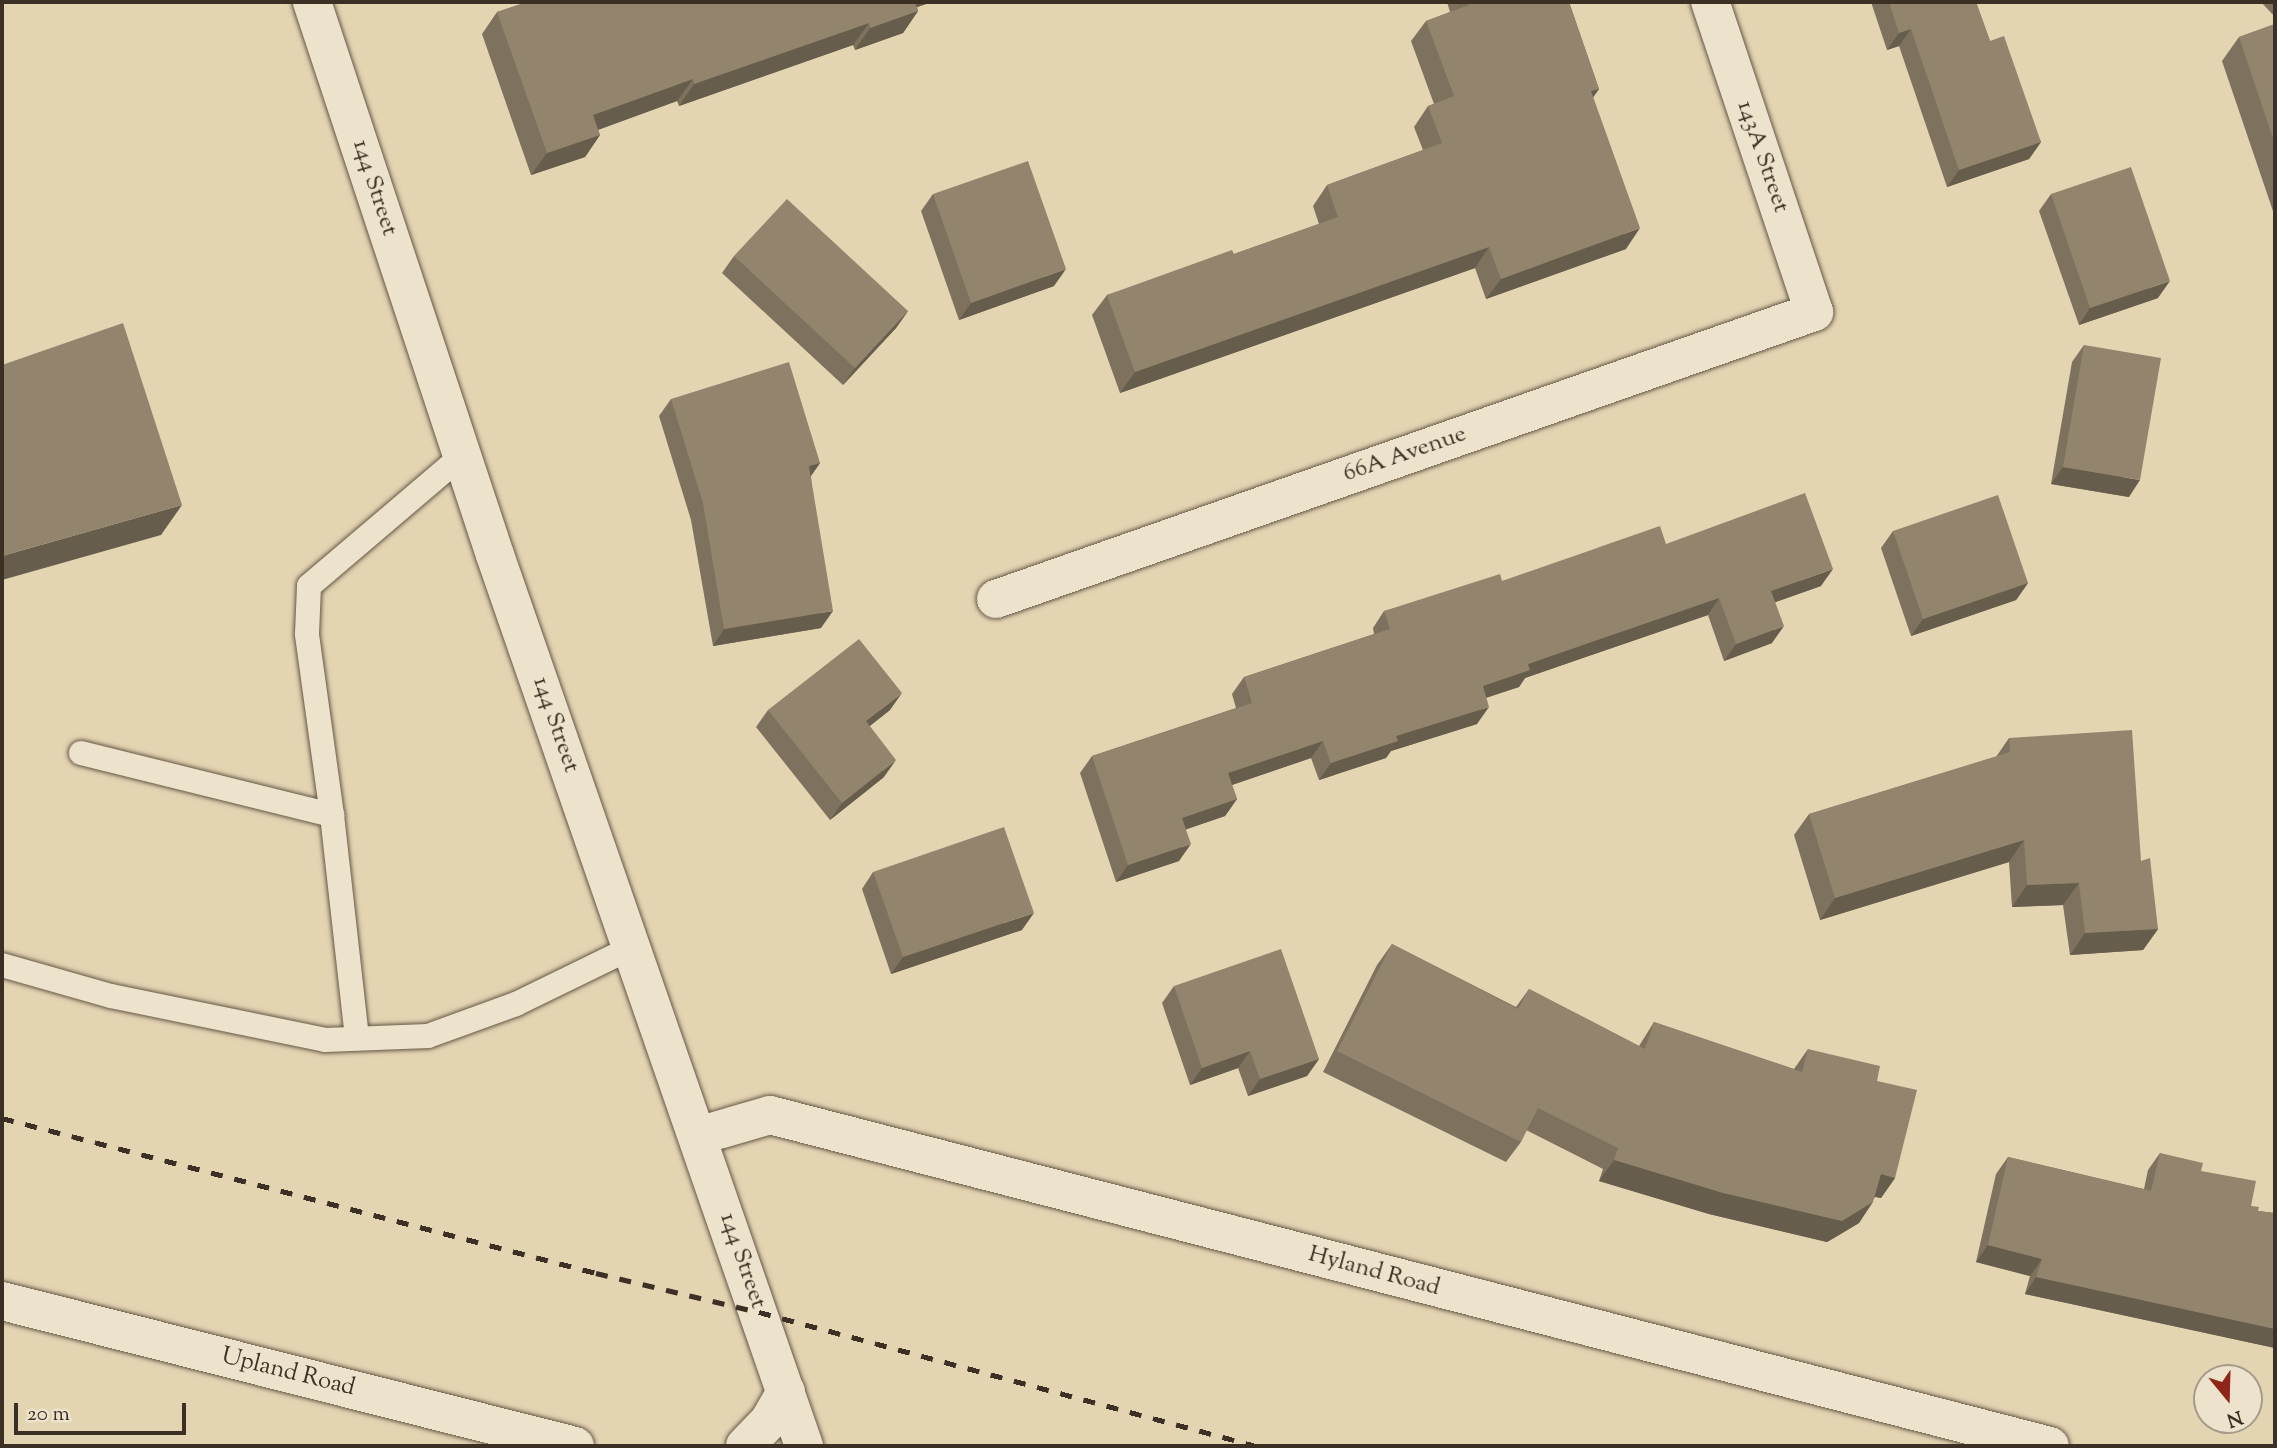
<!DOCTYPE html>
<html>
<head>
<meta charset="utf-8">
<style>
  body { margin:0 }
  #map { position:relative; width:2277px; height:1448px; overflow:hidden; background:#e3d4b2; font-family:"Sorts Mill Goudy",serif }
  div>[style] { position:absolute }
  .roads { filter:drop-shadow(0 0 2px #665847) drop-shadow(0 0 2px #665847) }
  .lane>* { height:24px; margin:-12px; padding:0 12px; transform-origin:12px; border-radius:12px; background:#ede3cd }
  .street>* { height:38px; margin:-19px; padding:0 19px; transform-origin:19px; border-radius:19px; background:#ede3cd }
  .secondary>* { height:38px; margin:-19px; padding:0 19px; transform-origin:19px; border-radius:19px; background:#ede3cd }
  .rail>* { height:5px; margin-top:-2.5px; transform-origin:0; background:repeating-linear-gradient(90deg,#3c2f23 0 12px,transparent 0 24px) }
  .wall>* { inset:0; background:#7e725e }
  .shaded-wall>* { inset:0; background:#675d4c }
  .building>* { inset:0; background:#93856d }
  span { translate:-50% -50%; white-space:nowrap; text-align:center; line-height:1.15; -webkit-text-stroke:5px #ede3cd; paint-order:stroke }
  .street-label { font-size:24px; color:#3c2f23 }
  .frame { position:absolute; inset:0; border:4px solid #3c2f23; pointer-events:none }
  .north { position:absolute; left:2193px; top:1364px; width:70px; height:70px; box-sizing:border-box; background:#ede3cd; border:2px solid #a69b89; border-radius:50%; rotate:161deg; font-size:19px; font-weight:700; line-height:28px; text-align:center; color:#3c2f23 }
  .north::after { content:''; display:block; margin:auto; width:24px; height:32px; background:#8f2418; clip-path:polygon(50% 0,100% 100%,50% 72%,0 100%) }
  .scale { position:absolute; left:14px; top:1403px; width:172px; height:32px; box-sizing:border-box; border:4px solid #3c2f23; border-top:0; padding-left:9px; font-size:21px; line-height:24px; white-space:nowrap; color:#3c2f23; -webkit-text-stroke:5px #ede3cd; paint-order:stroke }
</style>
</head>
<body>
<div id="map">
  <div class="roads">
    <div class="lane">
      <i style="left:81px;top:753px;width:259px;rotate:13.9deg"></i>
      <i style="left:2px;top:965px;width:113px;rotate:15.9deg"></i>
      <i style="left:111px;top:996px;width:218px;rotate:11.6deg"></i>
      <i style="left:325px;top:1040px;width:103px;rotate:-2.2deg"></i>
      <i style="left:428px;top:1036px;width:94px;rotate:-20deg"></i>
      <i style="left:516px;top:1004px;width:130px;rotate:-26deg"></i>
      <i style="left:357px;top:1038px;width:224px;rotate:-96.4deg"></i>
      <i style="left:332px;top:815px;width:183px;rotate:-97.9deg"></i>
      <i style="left:307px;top:634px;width:48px;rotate:-87.6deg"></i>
      <i style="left:309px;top:586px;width:201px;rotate:-40.4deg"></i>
    </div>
    <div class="street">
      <i style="left:996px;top:599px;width:867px;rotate:-19.33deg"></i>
      <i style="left:1814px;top:312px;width:327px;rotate:-108.5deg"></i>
      <i style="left:2px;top:1301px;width:591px;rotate:14.2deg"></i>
      <i style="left:745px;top:1446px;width:35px;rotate:-46deg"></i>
      <i style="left:769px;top:1421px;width:34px;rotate:-60deg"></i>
    </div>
    <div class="secondary">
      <i style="left:312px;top:2px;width:582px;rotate:71.69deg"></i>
      <i style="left:495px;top:555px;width:943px;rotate:70.87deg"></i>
      <i style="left:698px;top:1136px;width:75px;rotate:-16.3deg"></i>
      <i style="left:770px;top:1115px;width:1322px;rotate:14.5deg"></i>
    </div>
  </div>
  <div class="rail">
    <i style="left:2px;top:1118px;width:614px;rotate:14.62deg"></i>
    <i style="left:596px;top:1273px;width:168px;rotate:13.5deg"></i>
    <i style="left:759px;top:1312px;width:515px;rotate:15.09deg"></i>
  </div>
  <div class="wall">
    <i style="clip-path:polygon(527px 2px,932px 2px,917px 7px,918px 11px,903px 33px,855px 50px,853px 45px,679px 106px,677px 101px,598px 130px,600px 135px,585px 157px,531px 175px,482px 34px,497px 12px)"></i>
    <i style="clip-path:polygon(1447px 2px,1569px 2px,1599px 89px,1593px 97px,1626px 249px,1486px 299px,1475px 268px,1120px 393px,1092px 315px,1107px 295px,1234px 254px,1319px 224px,1313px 206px,1327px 185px,1423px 150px,1414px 127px,1428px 106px,1434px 104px,1411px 41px,1426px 21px,1450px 12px)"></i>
    <i style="clip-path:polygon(1871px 2px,1976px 2px,1990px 41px,2041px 142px,2029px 159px,1947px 187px,1899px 46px,1887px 50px)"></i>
    <i style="clip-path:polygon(2261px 2px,2275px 2px,2275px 17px)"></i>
    <i style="clip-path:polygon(2275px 24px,2275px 217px,2222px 61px,2239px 37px)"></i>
    <i style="clip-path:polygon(933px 194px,1054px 286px,959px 320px,921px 211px)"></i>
    <i style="clip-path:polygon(2051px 194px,2158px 298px,2079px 325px,2039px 211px)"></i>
    <i style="clip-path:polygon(734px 256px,908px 311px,896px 328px,843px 385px,722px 273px)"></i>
    <i style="clip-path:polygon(2084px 345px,2129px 497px,2051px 484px,2072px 362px)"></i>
    <i style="clip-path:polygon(671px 399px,820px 463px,811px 476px,821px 628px,713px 646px,691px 520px,659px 416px)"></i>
    <i style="clip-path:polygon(1893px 531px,2028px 583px,2016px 600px,1911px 636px,1881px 548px)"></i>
    <i style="clip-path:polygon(1666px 544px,1821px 586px,1775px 602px,1772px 643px,1724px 661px,1708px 615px,1525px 678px,1519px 687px,1486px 697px,1477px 724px,1391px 751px,1386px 758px,1319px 780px,1311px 758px,1232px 785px,1237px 799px,1225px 816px,1186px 829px,1179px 861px,1116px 882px,1080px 773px,1092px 756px,1236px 708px,1232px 694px,1244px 677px,1374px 634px,1373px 628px,1384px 611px,1502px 581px)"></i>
    <i style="clip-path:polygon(768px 710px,890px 710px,870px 726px,884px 777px,830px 820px,756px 727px)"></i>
    <i style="clip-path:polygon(2009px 738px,2141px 861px,2158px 929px,2143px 950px,2070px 955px,2063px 905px,2012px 907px,2009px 862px,1820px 920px,1794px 835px,1809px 814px,1996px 757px)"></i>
    <i style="clip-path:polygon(873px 872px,1022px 930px,891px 974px,862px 889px)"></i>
    <i style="clip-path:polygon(1392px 944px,1516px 1007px,1529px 989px,1639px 1046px,1654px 1022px,1794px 1069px,1808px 1049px,1877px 1081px,1895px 1178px,1881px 1198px,1875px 1197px,1859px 1223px,1827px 1242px,1709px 1214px,1599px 1181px,1603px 1169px,1526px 1130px,1521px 1142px,1506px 1162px,1323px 1072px,1377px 965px)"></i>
    <i style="clip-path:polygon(1174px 986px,1319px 1059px,1307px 1076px,1248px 1096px,1238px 1068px,1190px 1085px,1162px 1003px)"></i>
    <i style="clip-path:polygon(2160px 1153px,2201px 1171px,2258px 1211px,2275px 1213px,2275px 1348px,2025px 1294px,2030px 1276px,1976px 1262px,1996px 1174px,2008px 1157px,2144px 1189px,2148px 1170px)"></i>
  </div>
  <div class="shaded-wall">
    <i style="clip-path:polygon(905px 2px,932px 2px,897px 14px)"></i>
    <i style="clip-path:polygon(918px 11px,903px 33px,855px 50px,870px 28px)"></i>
    <i style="clip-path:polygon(869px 23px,853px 45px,679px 106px,694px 84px)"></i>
    <i style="clip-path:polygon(1911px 29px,1899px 46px,1887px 50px,1899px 33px)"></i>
    <i style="clip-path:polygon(693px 79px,677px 101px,578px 137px,593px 115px)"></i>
    <i style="clip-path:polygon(1599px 89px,1585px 109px,1591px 91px)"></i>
    <i style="clip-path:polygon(600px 135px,585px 157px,531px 175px,547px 153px)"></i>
    <i style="clip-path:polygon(2041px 142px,2029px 159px,1947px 187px,1959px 170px)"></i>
    <i style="clip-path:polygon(1640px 228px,1626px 249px,1486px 299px,1501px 279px)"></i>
    <i style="clip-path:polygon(1489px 247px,1475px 268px,1120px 393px,1135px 372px)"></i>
    <i style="clip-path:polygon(1066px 269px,1054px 286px,959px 320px,971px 303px)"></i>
    <i style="clip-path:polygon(2170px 281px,2158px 298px,2079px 325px,2090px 308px)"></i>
    <i style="clip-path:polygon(908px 311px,896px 328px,843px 385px,855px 368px)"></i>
    <i style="clip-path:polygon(820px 463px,808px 480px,809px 466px)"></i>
    <i style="clip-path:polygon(2063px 467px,2140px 480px,2129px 497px,2051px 484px)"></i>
    <i style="clip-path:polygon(182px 505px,161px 535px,2px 580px,2px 556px)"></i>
    <i style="clip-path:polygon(1833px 569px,1821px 586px,1759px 608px,1771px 591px)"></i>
    <i style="clip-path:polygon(2028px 583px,2016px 600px,1911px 636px,1923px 619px)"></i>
    <i style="clip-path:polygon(1719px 598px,1708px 615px,1525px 678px,1519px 687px,1471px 703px,1483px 686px,1528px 664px)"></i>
    <i style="clip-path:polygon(833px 611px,821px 628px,713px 646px,724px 629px)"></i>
    <i style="clip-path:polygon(1784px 626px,1772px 643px,1724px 661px,1736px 644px)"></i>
    <i style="clip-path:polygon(902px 693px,890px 710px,854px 738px,866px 721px)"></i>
    <i style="clip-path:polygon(1489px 707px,1477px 724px,1391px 751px,1386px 758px,1319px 780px,1331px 763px,1396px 736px)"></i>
    <i style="clip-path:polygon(1323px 741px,1311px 758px,1217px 790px,1228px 773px)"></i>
    <i style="clip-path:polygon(896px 760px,884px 777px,830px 820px,842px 803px)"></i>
    <i style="clip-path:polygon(1237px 799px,1225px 816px,1170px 835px,1182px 818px)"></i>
    <i style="clip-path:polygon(2024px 840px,2009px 862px,1820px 920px,1835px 898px)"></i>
    <i style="clip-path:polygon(1191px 844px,1179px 861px,1116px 882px,1128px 865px)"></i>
    <i style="clip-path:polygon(2079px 883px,2063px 905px,2012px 907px,2027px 885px)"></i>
    <i style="clip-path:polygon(1034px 913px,1022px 930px,891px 974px,903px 957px)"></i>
    <i style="clip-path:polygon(2158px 929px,2143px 950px,2070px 955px,2085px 933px)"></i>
    <i style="clip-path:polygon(1250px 1051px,1238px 1068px,1190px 1085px,1202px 1068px)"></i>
    <i style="clip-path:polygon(1319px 1059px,1307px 1076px,1248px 1096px,1260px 1079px)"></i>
    <i style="clip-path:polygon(1614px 1160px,1873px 1202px,1859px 1223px,1827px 1242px,1709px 1214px,1599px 1181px)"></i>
    <i style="clip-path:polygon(1881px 1174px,1895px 1178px,1881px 1198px,1866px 1195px)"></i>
    <i style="clip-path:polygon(1988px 1245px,2042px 1259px,2030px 1276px,1976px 1262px)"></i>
    <i style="clip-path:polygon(2036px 1277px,2275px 1329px,2275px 1348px,2025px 1294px)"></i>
  </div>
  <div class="building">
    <i style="clip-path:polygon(527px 2px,915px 2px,918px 11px,870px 28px,869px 23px,694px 84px,693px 79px,593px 115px,600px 135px,547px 153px,497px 12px)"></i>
    <i style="clip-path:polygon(1468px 2px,1569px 2px,1599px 89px,1591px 91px,1640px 228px,1501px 279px,1489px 247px,1135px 372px,1107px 295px,1232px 250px,1234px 254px,1338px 217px,1327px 185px,1442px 143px,1428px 106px,1454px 96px,1426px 21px,1469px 5px)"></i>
    <i style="clip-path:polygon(1889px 2px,1976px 2px,1990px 41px,2004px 36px,2041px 142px,1959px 170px,1911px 29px,1899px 33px)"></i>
    <i style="clip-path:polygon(2275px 24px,2275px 144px,2239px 37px)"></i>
    <i style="clip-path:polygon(1028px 161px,1066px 269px,971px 303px,933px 194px)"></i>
    <i style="clip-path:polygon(2131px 167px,2170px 281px,2090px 308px,2051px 194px)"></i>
    <i style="clip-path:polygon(787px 199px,908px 311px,855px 368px,734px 256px)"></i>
    <i style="clip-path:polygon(123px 323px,182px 505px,2px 556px,2px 365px)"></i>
    <i style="clip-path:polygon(2084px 345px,2161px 358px,2140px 480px,2063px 467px)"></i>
    <i style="clip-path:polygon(789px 362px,820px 463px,809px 466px,833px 611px,724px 629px,703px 503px,671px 399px)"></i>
    <i style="clip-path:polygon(1805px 493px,1833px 569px,1771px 591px,1784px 626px,1736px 644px,1719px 598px,1528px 664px,1530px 670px,1483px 686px,1489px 707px,1396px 736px,1398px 741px,1331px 763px,1323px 741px,1228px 773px,1237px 799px,1182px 818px,1191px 844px,1128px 865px,1092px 756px,1252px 703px,1244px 677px,1390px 629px,1384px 611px,1500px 574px,1502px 581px,1660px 526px,1666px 544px)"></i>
    <i style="clip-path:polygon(1998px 495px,2028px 583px,1923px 619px,1893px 531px)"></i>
    <i style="clip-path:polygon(859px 639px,902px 693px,866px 721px,896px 760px,842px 803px,768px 710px)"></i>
    <i style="clip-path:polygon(2132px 730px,2141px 861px,2150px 858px,2158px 929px,2085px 933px,2079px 883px,2027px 885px,2024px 840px,1835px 898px,1809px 814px,2010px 752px,2009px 738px)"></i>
    <i style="clip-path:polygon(1004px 827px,1034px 913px,903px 957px,873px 872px)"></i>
    <i style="clip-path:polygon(1392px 944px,1518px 1009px,1529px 989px,1645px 1049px,1654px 1022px,1802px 1072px,1808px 1049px,1880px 1066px,1877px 1081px,1917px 1090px,1895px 1178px,1881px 1174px,1873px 1202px,1842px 1221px,1723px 1193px,1614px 1160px,1618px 1148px,1538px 1108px,1521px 1142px,1337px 1051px)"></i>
    <i style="clip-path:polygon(1281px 949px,1319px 1059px,1260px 1079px,1250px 1051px,1202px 1068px,1174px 986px)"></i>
    <i style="clip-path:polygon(2160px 1153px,2203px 1163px,2201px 1171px,2256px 1181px,2251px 1206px,2259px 1207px,2258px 1211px,2275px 1213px,2275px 1329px,2036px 1277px,2042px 1259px,1988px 1245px,2008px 1157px,2151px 1191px)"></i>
  </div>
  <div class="street-label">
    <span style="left:1762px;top:157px;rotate:71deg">143A Street</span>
    <span style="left:374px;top:188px;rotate:72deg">144 Street</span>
    <span style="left:1405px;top:455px;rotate:-19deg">66A Avenue</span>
    <span style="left:555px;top:725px;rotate:71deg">144 Street</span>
    <span style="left:742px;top:1261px;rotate:71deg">144 Street</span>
    <span style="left:1374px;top:1272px;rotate:15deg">Hyland Road</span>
    <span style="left:288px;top:1373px;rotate:14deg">Upland Road</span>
  </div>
  <div class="frame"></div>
  <div class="north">N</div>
  <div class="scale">20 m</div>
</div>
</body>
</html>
